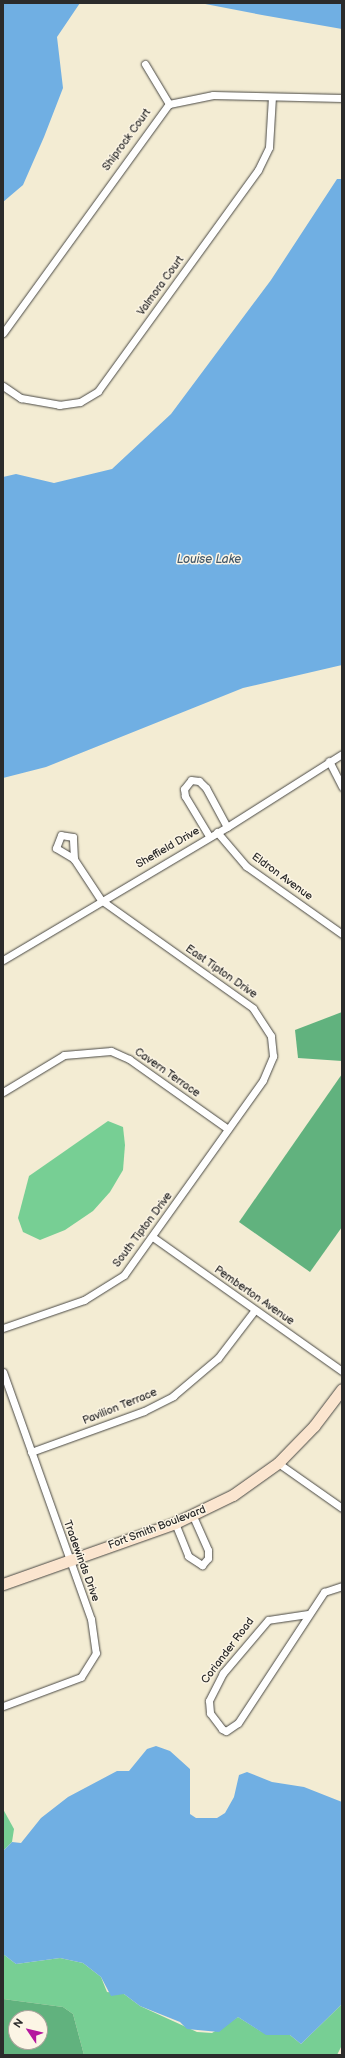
<!DOCTYPE html>
<html>
<head>
<meta charset="utf-8">
<style>
  body { margin:0 }
  #map { position:relative; width:345px; height:2058px; overflow:hidden; background:#f3ecd3; font-family:"Balsamiq Sans",sans-serif }
  div>[style] { position:absolute }
  .green>* { inset:0; background:#77cf94 }
  .forest>* { inset:0; background:#61b27e }
  .water>* { inset:0; background:#70afe3 }
  .roads { filter:drop-shadow(0 0 1px #494844) drop-shadow(0 0 1px #494844) }
  .street>* { height:7px; margin:-3.5px; padding:0 3.5px; transform-origin:3.5px; border-radius:3.5px; background:#fff }
  .secondary>* { height:11px; margin:-5.5px; padding:0 5.5px; transform-origin:5.5px; border-radius:5.5px; background:#fbe5cf }
  span { translate:-50% -50%; white-space:nowrap; text-align:center; line-height:1.15; -webkit-text-stroke:3px #fcf5e5; paint-order:stroke }
  .street-label { font-size:11px; color:#2b2b2b }
  .water-label { font-size:12px; color:#43596b; font-style:italic }
  .frame { position:absolute; inset:0; border:4px solid #2b2b2b; pointer-events:none }
  .north { position:absolute; left:8px; top:2010px; width:40px; height:40px; box-sizing:border-box; background:#fcf5e5; border:1px solid #a8a49b; border-radius:50%; rotate:305deg; font-size:11px; font-weight:700; line-height:16px; text-align:center; color:#2b2b2b }
  .north::after { content:''; display:block; margin:auto; width:14px; height:18px; background:#b5179e; clip-path:polygon(50% 0,100% 100%,50% 72%,0 100%) }
</style>
</head>
<body>
<div id="map">
  <div class="green">
    <i style="clip-path:polygon(108px 1121px,123px 1127px,125px 1145px,123px 1170px,110px 1192px,93px 1211px,65px 1230px,40px 1240px,23px 1232px,18px 1218px,29px 1176px)"></i>
    <i style="clip-path:polygon(3px 1809px,14px 1829px,12px 1842px,3px 1851px)"></i>
    <i style="clip-path:polygon(3px 1954px,16px 1964px,60px 1958px,83px 1963px,101px 1977px,107px 1992px,124px 1994px,140px 2006px,197px 2032px,212px 2033px,238px 2017px,262px 2032px,290px 2035px,301px 2044px,342px 2004px,342px 2045px,337px 2055px,84px 2055px,73px 2014px,63px 2007px,3px 1999px)"></i>
  </div>
  <div class="forest">
    <i style="clip-path:polygon(342px 1012px,342px 1061px,298px 1058px,295px 1030px)"></i>
    <i style="clip-path:polygon(342px 1074px,342px 1227px,310px 1272px,239px 1222px)"></i>
    <i style="clip-path:polygon(evenodd,3px 1999px,63px 2007px,73px 2014px,84px 2055px,3px 2055px,3px 1999px,16px 2018px,40px 2018px,40px 2042px,16px 2042px,16px 2018px)"></i>
  </div>
  <div class="water">
    <i style="clip-path:polygon(3px 3px,80px 3px,57px 37px,63px 88px,44px 137px,23px 185px,3px 202px)"></i>
    <i style="clip-path:polygon(200px 3px,342px 3px,342px 29px,262px 15px)"></i>
    <i style="clip-path:polygon(337px 179px,342px 179px,342px 665px,243px 688px,46px 767px,3px 778px,3px 477px,16px 474px,54px 483px,112px 469px,171px 414px,271px 280px)"></i>
    <i style="clip-path:polygon(156px 1746px,170px 1751px,190px 1769px,190px 1814px,196px 1818px,217px 1818px,225px 1813px,234px 1797px,239px 1775px,247px 1772px,272px 1782px,304px 1787px,342px 1802px,342px 2004px,301px 2044px,290px 2035px,266px 2035px,238px 2017px,219px 2032px,187px 2029px,180px 2022px,140px 2006px,124px 1994px,111px 1996px,101px 1977px,83px 1963px,60px 1958px,16px 1964px,3px 1954px,3px 1851px,12px 1842px,21px 1843px,41px 1818px,68px 1797px,117px 1771px,129px 1771px,147px 1749px)"></i>
  </div>
  <div class="roads">
    <div class="street">
      <i style="left:145px;top:64px;width:47px;rotate:59deg"></i>
      <i style="left:3px;top:333px;width:283px;rotate:-54.1deg"></i>
      <i style="left:169px;top:104px;width:45px;rotate:-11.6deg"></i>
      <i style="left:213px;top:95px;width:129px;rotate:1.3deg"></i>
      <i style="left:3px;top:386px;width:22px;rotate:34deg"></i>
      <i style="left:21px;top:398px;width:39px;rotate:10deg"></i>
      <i style="left:59px;top:405px;width:21px;rotate:-8deg"></i>
      <i style="left:80px;top:402px;width:21px;rotate:-31deg"></i>
      <i style="left:98px;top:391px;width:273px;rotate:-54.1deg"></i>
      <i style="left:258px;top:170px;width:25px;rotate:-64deg"></i>
      <i style="left:269px;top:147px;width:50px;rotate:-86.6deg"></i>
      <i style="left:329px;top:761px;width:29px;rotate:63deg"></i>
      <i style="left:217px;top:832px;width:45px;rotate:49.5deg"></i>
      <i style="left:246px;top:866px;width:118px;rotate:35.3deg"></i>
      <i style="left:209px;top:836px;width:47px;rotate:-121deg"></i>
      <i style="left:185px;top:796px;width:7px;rotate:-98deg"></i>
      <i style="left:184px;top:789px;width:11px;rotate:-52deg"></i>
      <i style="left:191px;top:780px;width:8px;rotate:7deg"></i>
      <i style="left:199px;top:781px;width:10px;rotate:45deg"></i>
      <i style="left:206px;top:788px;width:44px;rotate:61.7deg"></i>
      <i style="left:3px;top:960px;width:261px;rotate:-30.7deg"></i>
      <i style="left:227px;top:827px;width:136px;rotate:-32.4deg"></i>
      <i style="left:3px;top:1092px;width:71px;rotate:-31.2deg"></i>
      <i style="left:64px;top:1055px;width:47px;rotate:-4.9deg"></i>
      <i style="left:111px;top:1051px;width:20px;rotate:24deg"></i>
      <i style="left:129px;top:1059px;width:121px;rotate:35.3deg"></i>
      <i style="left:154px;top:1238px;width:230px;rotate:35.3deg"></i>
      <i style="left:3px;top:1328px;width:86px;rotate:-19.1deg"></i>
      <i style="left:84px;top:1300px;width:47px;rotate:-32deg"></i>
      <i style="left:124px;top:1275px;width:239px;rotate:-54.5deg"></i>
      <i style="left:263px;top:1080px;width:26px;rotate:-67deg"></i>
      <i style="left:273px;top:1056px;width:20px;rotate:-96deg"></i>
      <i style="left:271px;top:1036px;width:33px;rotate:-123deg"></i>
      <i style="left:253px;top:1008px;width:186px;rotate:-144.6deg"></i>
      <i style="left:101px;top:900px;width:49px;rotate:-123.4deg"></i>
      <i style="left:74px;top:859px;width:22px;rotate:-93deg"></i>
      <i style="left:73px;top:837px;width:12px;rotate:-171deg"></i>
      <i style="left:61px;top:835px;width:14px;rotate:111deg"></i>
      <i style="left:56px;top:848px;width:21px;rotate:31deg"></i>
      <i style="left:3px;top:1372px;width:262px;rotate:70.4deg"></i>
      <i style="left:91px;top:1619px;width:34px;rotate:82deg"></i>
      <i style="left:96px;top:1653px;width:28px;rotate:122deg"></i>
      <i style="left:81px;top:1677px;width:83px;rotate:159.6deg"></i>
      <i style="left:31px;top:1452px;width:120px;rotate:-19.9deg"></i>
      <i style="left:144px;top:1411px;width:33px;rotate:-27deg"></i>
      <i style="left:173px;top:1396px;width:59px;rotate:-40.2deg"></i>
      <i style="left:218px;top:1358px;width:59px;rotate:-52.5deg"></i>
      <i style="left:278px;top:1463px;width:78px;rotate:35.1deg"></i>
      <i style="left:175px;top:1523px;width:35px;rotate:68deg"></i>
      <i style="left:188px;top:1556px;width:17px;rotate:33deg"></i>
      <i style="left:202px;top:1565px;width:9px;rotate:-49deg"></i>
      <i style="left:208px;top:1558px;width:8px;rotate:-90deg"></i>
      <i style="left:208px;top:1550px;width:37px;rotate:-114deg"></i>
      <i style="left:308px;top:1614px;width:40px;rotate:171.5deg"></i>
      <i style="left:268px;top:1620px;width:70px;rotate:130.3deg"></i>
      <i style="left:223px;top:1673px;width:31px;rotate:117deg"></i>
      <i style="left:209px;top:1701px;width:12px;rotate:85deg"></i>
      <i style="left:210px;top:1713px;width:20px;rotate:53deg"></i>
      <i style="left:222px;top:1729px;width:4px;rotate:27deg"></i>
      <i style="left:226px;top:1731px;width:14px;rotate:-34deg"></i>
      <i style="left:238px;top:1723px;width:157px;rotate:-56.7deg"></i>
      <i style="left:324px;top:1592px;width:19px;rotate:-18deg"></i>
    </div>
    <div class="secondary">
      <i style="left:3px;top:1584px;width:182px;rotate:-19.5deg"></i>
      <i style="left:175px;top:1523px;width:64px;rotate:-25.8deg"></i>
      <i style="left:233px;top:1495px;width:55px;rotate:-35.4deg"></i>
      <i style="left:278px;top:1463px;width:52px;rotate:-45.8deg"></i>
      <i style="left:314px;top:1426px;width:46px;rotate:-52.9deg"></i>
    </div>
  </div>
  <div class="street-label">
    <span style="left:127px;top:140px;rotate:-54deg">Shiprock Court</span>
    <span style="left:161px;top:286px;rotate:-54deg">Valmora Court</span>
    <span style="left:168px;top:848px;rotate:-30deg">Sheffield Drive</span>
    <span style="left:282px;top:877px;rotate:36deg">Eldron Avenue</span>
    <span style="left:221px;top:972px;rotate:35deg">East Tipton Drive</span>
    <span style="left:167px;top:1073px;rotate:35deg">Cavern Terrace</span>
    <span style="left:143px;top:1230px;rotate:-53deg">South Tipton Drive</span>
    <span style="left:254px;top:1296px;rotate:35deg">Pemberton Avenue</span>
    <span style="left:120px;top:1407px;rotate:-22deg">Pavilion Terrace</span>
    <span style="left:157px;top:1528px;rotate:-21deg">Fort Smith Boulevard</span>
    <span style="left:81px;top:1561px;rotate:70deg">Tradewinds Drive</span>
    <span style="left:228px;top:1651px;rotate:-53deg">Coriander Road</span>
  </div>
  <div class="water-label">
    <span style="left:209px;top:560px">Louise Lake</span>
  </div>
  <div class="frame"></div>
  <div class="north">N</div>
</div>
</body>
</html>
